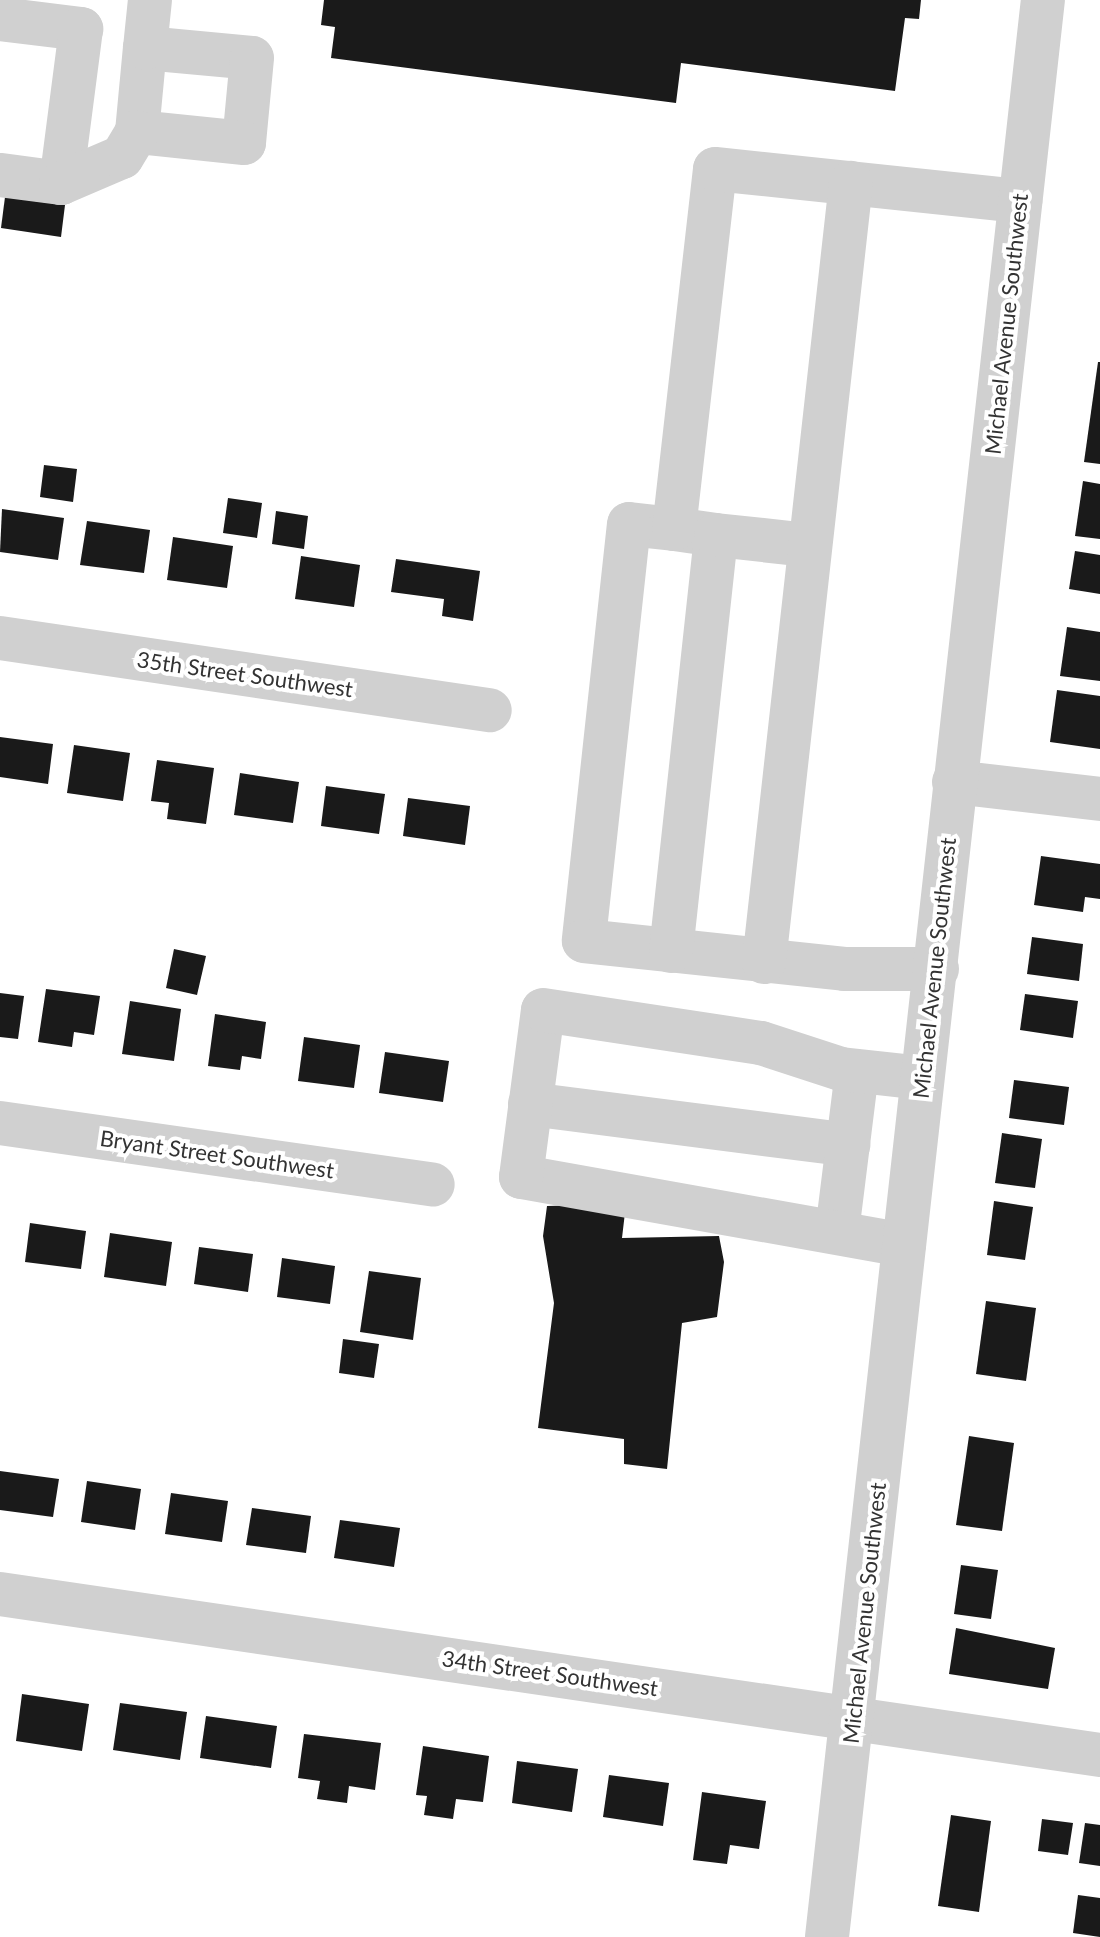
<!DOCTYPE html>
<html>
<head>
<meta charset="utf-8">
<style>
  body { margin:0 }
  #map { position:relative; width:1100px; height:1937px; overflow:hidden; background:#fff; font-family:Lato,sans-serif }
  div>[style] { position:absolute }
  .building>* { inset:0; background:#1a1a1a }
  .minor>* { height:44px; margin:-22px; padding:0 22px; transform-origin:22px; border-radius:22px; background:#d0d0d0 }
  span { translate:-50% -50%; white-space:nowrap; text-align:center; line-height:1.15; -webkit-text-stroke:8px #fff; paint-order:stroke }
  .street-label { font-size:22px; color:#333 }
</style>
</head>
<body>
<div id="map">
  <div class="building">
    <i style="clip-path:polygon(324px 0,921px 0,919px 19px,905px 18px,895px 91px,681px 63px,676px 103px,331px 58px,335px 27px,321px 25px)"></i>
    <i style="clip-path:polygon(5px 197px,65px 205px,61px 237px,1px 228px)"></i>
    <i style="clip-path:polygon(1098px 362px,1100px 362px,1100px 464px,1084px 462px)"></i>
    <i style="clip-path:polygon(44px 465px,77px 469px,73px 502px,40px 497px)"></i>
    <i style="clip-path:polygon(1083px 481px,1100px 484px,1100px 539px,1075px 536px)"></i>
    <i style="clip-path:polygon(228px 498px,262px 503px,257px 538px,223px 533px)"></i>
    <i style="clip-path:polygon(2px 509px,64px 518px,58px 560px,0 552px)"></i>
    <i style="clip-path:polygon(276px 511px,308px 516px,304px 549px,272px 544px)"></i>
    <i style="clip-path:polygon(87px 521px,150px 530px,144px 573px,80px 565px)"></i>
    <i style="clip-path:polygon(173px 537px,233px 546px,227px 588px,167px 580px)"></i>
    <i style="clip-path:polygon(1075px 551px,1100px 555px,1100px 594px,1069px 589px)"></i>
    <i style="clip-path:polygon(301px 556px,360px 565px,354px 607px,295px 599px)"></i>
    <i style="clip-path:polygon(396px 559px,480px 571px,473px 621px,442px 616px,444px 599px,391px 592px)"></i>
    <i style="clip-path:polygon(1067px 627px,1100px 632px,1100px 681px,1060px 676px)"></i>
    <i style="clip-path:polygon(1057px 690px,1100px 696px,1100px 749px,1050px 742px)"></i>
    <i style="clip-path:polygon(0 737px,53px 744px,48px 784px,0 777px)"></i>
    <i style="clip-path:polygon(74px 745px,130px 753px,123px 801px,67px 793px)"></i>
    <i style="clip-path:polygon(157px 760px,214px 768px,206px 824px,167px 819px,169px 803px,151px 801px)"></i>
    <i style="clip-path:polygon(240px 773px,299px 782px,293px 823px,234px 815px)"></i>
    <i style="clip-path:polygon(326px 786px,385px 794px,379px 834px,321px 826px)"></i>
    <i style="clip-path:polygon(408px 798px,470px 806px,465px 845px,403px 836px)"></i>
    <i style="clip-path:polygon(1041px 856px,1100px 864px,1100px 899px,1085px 897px,1083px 912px,1034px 905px)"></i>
    <i style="clip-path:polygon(1032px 937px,1083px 944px,1079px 981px,1027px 974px)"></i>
    <i style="clip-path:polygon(174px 949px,206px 956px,197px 995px,166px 988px)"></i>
    <i style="clip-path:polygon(46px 989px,100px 996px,94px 1035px,74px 1032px,72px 1047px,38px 1042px)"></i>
    <i style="clip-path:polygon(0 993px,24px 996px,18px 1039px,0 1037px)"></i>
    <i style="clip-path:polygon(1025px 994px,1078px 1001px,1073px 1038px,1020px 1030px)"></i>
    <i style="clip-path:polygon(130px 1001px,181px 1009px,174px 1061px,122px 1054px)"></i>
    <i style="clip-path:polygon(215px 1014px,266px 1022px,261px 1059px,242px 1056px,240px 1070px,208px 1066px)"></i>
    <i style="clip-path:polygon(304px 1037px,360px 1045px,354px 1088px,298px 1081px)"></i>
    <i style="clip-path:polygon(385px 1052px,449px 1061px,443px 1102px,379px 1093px)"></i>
    <i style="clip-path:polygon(1014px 1080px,1069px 1087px,1064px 1125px,1009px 1118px)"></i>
    <i style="clip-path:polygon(1002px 1133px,1042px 1139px,1035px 1188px,995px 1183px)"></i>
    <i style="clip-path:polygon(994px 1201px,1033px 1207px,1025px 1260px,987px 1255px)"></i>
    <i style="clip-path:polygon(626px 1204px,622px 1238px,719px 1236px,724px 1262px,717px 1317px,682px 1323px,667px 1469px,624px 1464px,624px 1439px,538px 1428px,554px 1303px,543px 1236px,547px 1206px)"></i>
    <i style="clip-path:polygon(30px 1223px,86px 1231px,81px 1269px,25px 1262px)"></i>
    <i style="clip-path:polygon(110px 1233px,172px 1242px,166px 1286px,104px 1277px)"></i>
    <i style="clip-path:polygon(199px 1247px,253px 1254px,248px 1292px,194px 1284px)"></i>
    <i style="clip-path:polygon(282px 1258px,335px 1266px,330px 1304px,277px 1297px)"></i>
    <i style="clip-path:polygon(369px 1271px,421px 1278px,413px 1340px,360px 1332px)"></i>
    <i style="clip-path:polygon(986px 1301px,1036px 1308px,1026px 1381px,976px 1374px)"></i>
    <i style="clip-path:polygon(343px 1339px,379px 1344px,374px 1378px,339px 1373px)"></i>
    <i style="clip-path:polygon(969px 1436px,1014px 1443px,1002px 1531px,956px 1525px)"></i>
    <i style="clip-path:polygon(0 1471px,59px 1479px,53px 1517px,0 1510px)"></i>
    <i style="clip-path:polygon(87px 1481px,141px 1489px,135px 1530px,81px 1522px)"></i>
    <i style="clip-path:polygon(171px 1493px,228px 1501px,222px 1542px,165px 1534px)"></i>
    <i style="clip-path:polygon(252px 1508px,311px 1516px,306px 1553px,246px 1545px)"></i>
    <i style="clip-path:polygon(340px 1520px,400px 1528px,394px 1567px,334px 1558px)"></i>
    <i style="clip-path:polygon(961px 1565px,998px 1570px,991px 1619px,954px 1614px)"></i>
    <i style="clip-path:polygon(956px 1628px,1055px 1648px,1048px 1689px,949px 1674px)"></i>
    <i style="clip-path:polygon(22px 1694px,89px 1704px,82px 1751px,16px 1741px)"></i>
    <i style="clip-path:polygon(120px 1703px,187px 1712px,180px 1760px,113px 1750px)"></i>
    <i style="clip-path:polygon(206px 1716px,277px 1726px,271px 1768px,200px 1758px)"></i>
    <i style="clip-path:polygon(304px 1734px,381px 1743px,375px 1790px,349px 1786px,347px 1803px,317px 1799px,320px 1781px,298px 1778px)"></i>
    <i style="clip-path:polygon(423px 1746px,489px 1756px,483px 1802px,456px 1799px,453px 1819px,424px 1815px,427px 1796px,416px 1795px)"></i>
    <i style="clip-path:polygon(517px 1761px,578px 1769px,572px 1812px,512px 1803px)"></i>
    <i style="clip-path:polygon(609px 1775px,669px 1783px,663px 1826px,603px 1817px)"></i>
    <i style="clip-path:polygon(702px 1792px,766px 1801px,759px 1849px,730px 1845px,727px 1864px,693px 1860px)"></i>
    <i style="clip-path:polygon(951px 1815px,991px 1821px,979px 1912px,938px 1906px)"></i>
    <i style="clip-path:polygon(1042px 1819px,1073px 1823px,1068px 1855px,1038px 1851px)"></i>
    <i style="clip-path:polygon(1085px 1823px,1100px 1825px,1100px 1866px,1079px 1863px)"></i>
    <i style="clip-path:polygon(1078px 1895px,1100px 1898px,1100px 1937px,1073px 1933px)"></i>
  </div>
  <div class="minor">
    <i style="left:0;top:19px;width:82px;rotate:7deg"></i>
    <i style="left:81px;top:29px;width:155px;rotate:97.4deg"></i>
    <i style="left:61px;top:183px;width:62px;rotate:-172.5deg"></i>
    <i style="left:145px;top:48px;width:107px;rotate:5.3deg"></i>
    <i style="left:252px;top:58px;width:85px;rotate:95.4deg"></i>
    <i style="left:244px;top:143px;width:108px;rotate:-174.1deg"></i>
    <i style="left:137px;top:132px;width:84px;rotate:-84.6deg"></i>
    <i style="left:145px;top:48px;width:48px;rotate:-84.1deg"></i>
    <i style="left:61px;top:183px;width:66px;rotate:-23.1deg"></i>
    <i style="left:122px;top:157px;width:29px;rotate:-59deg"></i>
    <i style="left:674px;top:529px;width:45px;rotate:-173.7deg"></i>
    <i style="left:629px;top:524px;width:419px;rotate:96.2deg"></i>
    <i style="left:584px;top:941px;width:262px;rotate:6.1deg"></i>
    <i style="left:844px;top:969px;width:93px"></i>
    <i style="left:716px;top:535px;width:42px;rotate:-171.9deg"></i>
    <i style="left:674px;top:529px;width:362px;rotate:-83.5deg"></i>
    <i style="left:715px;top:169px;width:307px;rotate:6deg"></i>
    <i style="left:0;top:638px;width:495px;rotate:8.4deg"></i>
    <i style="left:954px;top:782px;width:147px;rotate:6.6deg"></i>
    <i style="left:671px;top:951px;width:418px;rotate:-83.8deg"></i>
    <i style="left:716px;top:535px;width:93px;rotate:6.2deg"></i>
    <i style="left:764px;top:962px;width:784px;rotate:-83.63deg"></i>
    <i style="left:530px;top:1104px;width:321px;rotate:7.3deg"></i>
    <i style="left:0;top:1123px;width:437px;rotate:8.1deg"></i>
    <i style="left:837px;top:1232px;width:162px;rotate:-82.9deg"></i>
    <i style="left:904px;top:1245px;width:389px;rotate:-169.9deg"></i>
    <i style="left:521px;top:1177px;width:168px;rotate:-82.5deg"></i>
    <i style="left:543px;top:1010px;width:220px;rotate:8.6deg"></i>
    <i style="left:761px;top:1043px;width:84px;rotate:18deg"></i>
    <i style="left:841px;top:1069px;width:81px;rotate:6.3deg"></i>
    <i style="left:0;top:1594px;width:1112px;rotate:8.33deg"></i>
    <i style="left:827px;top:1937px;width:1949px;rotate:-83.64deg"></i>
  </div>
  <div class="street-label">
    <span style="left:1006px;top:324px;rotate:-84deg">Michael Avenue Southwest</span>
    <span style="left:245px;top:674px;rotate:8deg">35th Street Southwest</span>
    <span style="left:934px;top:968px;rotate:-84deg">Michael Avenue Southwest</span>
    <span style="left:217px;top:1154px;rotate:8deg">Bryant Street Southwest</span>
    <span style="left:864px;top:1613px;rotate:-84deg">Michael Avenue Southwest</span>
    <span style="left:550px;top:1673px;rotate:8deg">34th Street Southwest</span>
  </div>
</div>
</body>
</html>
